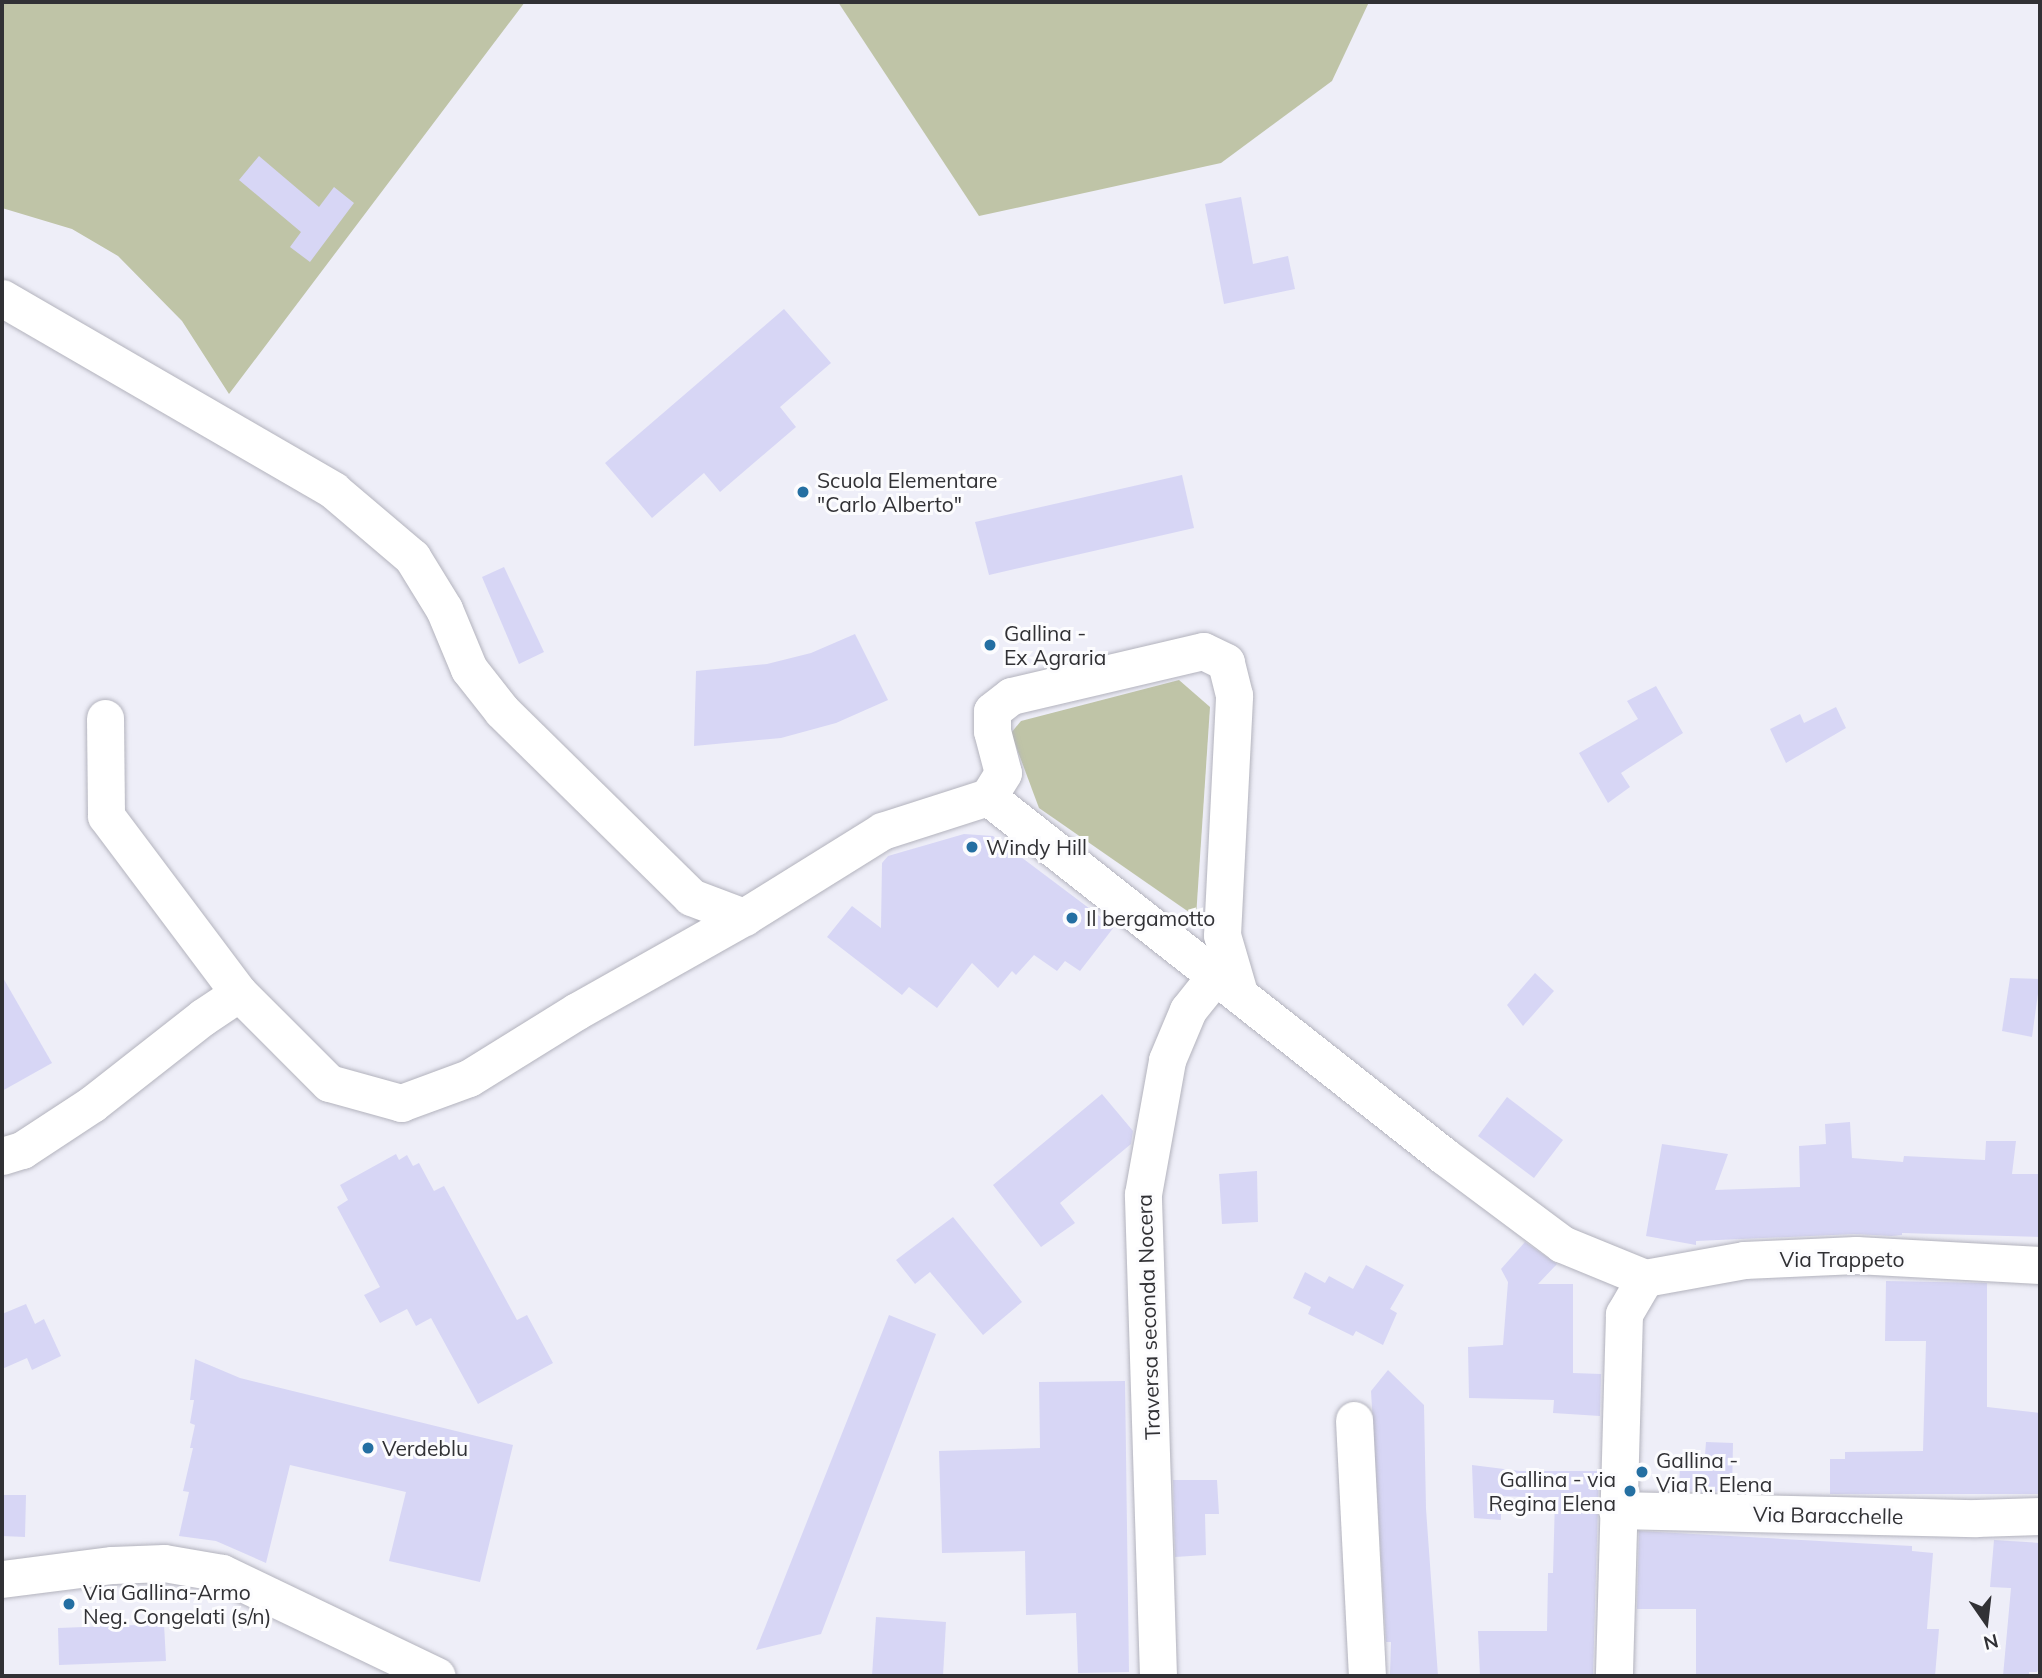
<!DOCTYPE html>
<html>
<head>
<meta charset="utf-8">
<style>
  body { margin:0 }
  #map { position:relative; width:2042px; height:1678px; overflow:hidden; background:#eeeef8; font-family:Mulish,sans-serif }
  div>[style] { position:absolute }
  .green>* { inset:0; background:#bfc4a7 }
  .building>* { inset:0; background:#d7d6f5 }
  .roads { filter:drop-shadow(0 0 2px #b3b3bd) drop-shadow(0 0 2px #b3b3bd) }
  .minor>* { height:37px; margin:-18.5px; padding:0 18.5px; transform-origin:18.5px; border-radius:18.5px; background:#fff }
  .dots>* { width:19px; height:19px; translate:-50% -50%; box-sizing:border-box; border:4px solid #fcfcfe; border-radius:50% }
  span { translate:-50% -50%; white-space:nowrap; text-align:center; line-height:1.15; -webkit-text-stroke:6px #fcfcfe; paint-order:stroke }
  .poi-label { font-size:21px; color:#313135 }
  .left { translate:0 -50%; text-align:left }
  .right { translate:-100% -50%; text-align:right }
  .street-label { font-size:21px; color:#313135 }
  .frame { position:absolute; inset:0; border:4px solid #313135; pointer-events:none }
  .north { position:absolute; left:1951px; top:1587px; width:70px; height:70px; -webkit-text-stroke:5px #fcfcfe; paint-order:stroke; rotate:166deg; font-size:19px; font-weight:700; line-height:28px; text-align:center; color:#313135 }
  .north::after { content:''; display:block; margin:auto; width:24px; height:32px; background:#313135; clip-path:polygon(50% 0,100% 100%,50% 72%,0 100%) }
</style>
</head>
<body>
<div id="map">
  <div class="green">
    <i style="clip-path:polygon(2px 2px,525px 2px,229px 394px,182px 321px,118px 256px,72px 229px,2px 208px)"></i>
    <i style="clip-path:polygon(838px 2px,1369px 2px,1332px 81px,1221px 163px,979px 216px)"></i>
    <i style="clip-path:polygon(1179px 680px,1210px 707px,1196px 917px,1039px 808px,1011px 733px,1021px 721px)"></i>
  </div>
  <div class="building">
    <i style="clip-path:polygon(259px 156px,319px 207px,334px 187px,354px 203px,310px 262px,290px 247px,301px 232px,239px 180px)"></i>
    <i style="clip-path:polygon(1241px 197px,1253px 264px,1288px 256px,1295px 289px,1224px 304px,1205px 204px)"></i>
    <i style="clip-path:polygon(784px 309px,831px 363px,780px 407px,796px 427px,720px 492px,704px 473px,652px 518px,605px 463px)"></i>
    <i style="clip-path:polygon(1182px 475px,1194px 528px,989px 575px,975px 522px)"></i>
    <i style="clip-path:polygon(504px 567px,544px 652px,519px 664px,482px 577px)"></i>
    <i style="clip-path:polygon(855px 634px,888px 700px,836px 723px,781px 738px,694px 746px,696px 671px,767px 664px,811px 653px)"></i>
    <i style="clip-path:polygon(1656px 686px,1683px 733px,1621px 773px,1630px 787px,1608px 803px,1579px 753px,1638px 719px,1627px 701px)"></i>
    <i style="clip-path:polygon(1836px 707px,1846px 728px,1786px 763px,1770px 729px,1800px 714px,1804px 723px)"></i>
    <i style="clip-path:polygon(964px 834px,993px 836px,1114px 927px,1080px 971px,1065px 961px,1057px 971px,1034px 955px,1016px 975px,1012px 971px,998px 988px,972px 963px,937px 1008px,909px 987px,902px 995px,827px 937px,852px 906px,881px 928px,882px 863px,888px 856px)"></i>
    <i style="clip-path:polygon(1535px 973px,1554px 991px,1523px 1026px,1507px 1005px)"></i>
    <i style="clip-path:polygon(2px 976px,52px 1063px,2px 1091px)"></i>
    <i style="clip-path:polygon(2010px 978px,2040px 979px,2032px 1037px,2002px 1031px)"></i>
    <i style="clip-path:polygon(1102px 1094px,1133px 1131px,1131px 1144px,1060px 1203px,1075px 1223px,1041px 1247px,993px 1185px)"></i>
    <i style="clip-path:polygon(1507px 1097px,1563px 1140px,1534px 1178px,1478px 1136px)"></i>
    <i style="clip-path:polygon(1850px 1122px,1852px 1158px,1903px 1162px,1904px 1156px,1985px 1160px,1986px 1141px,2016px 1141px,2012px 1174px,2040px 1174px,2040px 1237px,1902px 1233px,1902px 1235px,1892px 1236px,1855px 1234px,1696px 1241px,1696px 1245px,1646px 1236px,1662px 1144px,1728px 1154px,1715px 1190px,1800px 1187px,1799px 1146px,1826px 1144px,1825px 1124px)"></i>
    <i style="clip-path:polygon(396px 1154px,399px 1160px,407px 1155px,413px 1166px,419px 1163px,434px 1191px,444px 1186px,517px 1320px,527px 1315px,553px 1363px,478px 1404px,431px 1318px,416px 1326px,407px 1309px,380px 1323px,364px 1295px,380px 1287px,337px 1207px,348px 1200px,340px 1185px)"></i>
    <i style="clip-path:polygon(1257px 1171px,1258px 1222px,1222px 1224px,1219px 1174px)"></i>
    <i style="clip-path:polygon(953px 1217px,1022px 1302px,983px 1335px,930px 1272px,915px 1284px,896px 1260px)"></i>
    <i style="clip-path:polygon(1525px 1242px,1557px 1264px,1538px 1284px,1573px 1284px,1573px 1373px,1601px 1374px,1600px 1416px,1553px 1413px,1554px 1400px,1469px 1398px,1468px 1347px,1503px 1345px,1508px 1282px,1501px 1269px)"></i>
    <i style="clip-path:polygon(1366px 1265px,1404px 1285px,1390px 1309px,1397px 1313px,1383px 1345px,1356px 1331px,1353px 1336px,1308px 1314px,1311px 1307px,1293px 1298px,1305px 1272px,1325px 1283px,1329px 1276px,1353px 1289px)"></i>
    <i style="clip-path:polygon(1886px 1281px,1987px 1283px,1987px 1407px,2040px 1413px,2040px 1494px,1830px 1494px,1830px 1459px,1845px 1459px,1845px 1452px,1923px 1451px,1926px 1341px,1885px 1341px)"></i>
    <i style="clip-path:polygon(26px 1304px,35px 1324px,44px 1319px,61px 1356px,32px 1370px,27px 1358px,2px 1369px,2px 1314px)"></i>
    <i style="clip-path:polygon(889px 1315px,936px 1334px,821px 1634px,756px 1650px)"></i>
    <i style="clip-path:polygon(195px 1359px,240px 1378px,513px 1445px,480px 1582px,389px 1561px,406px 1492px,290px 1465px,266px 1563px,216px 1541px,179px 1536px,189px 1492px,183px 1491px,193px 1448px,190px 1448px,195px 1425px,190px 1423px,194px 1400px,190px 1400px)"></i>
    <i style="clip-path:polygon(1388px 1370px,1424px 1405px,1426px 1509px,1438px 1676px,1390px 1676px,1391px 1642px,1386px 1642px,1371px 1391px)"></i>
    <i style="clip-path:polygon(1125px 1381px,1129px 1672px,1078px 1673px,1076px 1613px,1026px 1615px,1025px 1551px,942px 1553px,939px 1451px,1040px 1448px,1039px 1382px)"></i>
    <i style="clip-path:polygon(1706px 1442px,1733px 1443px,1732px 1492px,1679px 1490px,1680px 1464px,1690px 1465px,1690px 1454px,1705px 1455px)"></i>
    <i style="clip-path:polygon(1472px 1465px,1520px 1471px,1599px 1471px,1593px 1676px,1480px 1676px,1478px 1631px,1547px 1631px,1548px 1573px,1553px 1573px,1555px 1498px,1501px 1496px,1501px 1520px,1474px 1518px)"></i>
    <i style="clip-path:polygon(1173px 1480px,1217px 1480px,1219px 1514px,1205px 1514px,1206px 1555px,1175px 1557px)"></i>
    <i style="clip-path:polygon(2px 1495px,26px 1495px,25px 1537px,2px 1536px)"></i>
    <i style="clip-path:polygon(1639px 1531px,1912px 1546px,1912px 1551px,1933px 1553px,1927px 1629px,1939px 1629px,1935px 1676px,1696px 1676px,1696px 1609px,1637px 1609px)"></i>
    <i style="clip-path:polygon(1994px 1540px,2040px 1543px,2040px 1665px,2037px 1672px,2029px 1672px,2029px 1676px,2003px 1676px,2011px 1588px,1990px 1587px)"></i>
    <i style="clip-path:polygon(876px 1617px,946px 1622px,943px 1676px,872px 1676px)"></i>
    <i style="clip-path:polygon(164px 1624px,166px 1661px,59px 1665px,58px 1628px)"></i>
  </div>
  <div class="roads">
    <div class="minor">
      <i style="left:2px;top:298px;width:383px;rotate:30.1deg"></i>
      <i style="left:333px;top:490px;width:104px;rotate:40.3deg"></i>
      <i style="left:412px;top:557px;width:61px;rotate:58.4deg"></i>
      <i style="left:444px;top:609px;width:65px;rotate:67.4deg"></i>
      <i style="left:469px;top:669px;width:53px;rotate:51.8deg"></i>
      <i style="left:502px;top:711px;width:265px;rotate:44.5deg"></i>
      <i style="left:691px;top:897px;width:57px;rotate:20.7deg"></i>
      <i style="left:105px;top:718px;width:98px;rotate:89.4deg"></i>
      <i style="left:106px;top:816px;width:221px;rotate:53.1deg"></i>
      <i style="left:1239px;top:993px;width:60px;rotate:-106.3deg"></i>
      <i style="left:1222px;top:935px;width:240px;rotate:-87.1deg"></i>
      <i style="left:1234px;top:695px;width:34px;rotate:-104deg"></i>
      <i style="left:1226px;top:662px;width:25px;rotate:-154deg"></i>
      <i style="left:1203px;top:651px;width:197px;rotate:166.8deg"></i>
      <i style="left:1011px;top:696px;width:24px;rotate:142deg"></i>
      <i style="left:992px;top:711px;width:20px;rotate:90deg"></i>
      <i style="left:992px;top:731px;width:43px;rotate:75.3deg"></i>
      <i style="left:1003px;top:773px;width:28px;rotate:122deg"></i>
      <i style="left:988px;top:797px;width:580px;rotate:38.21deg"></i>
      <i style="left:1444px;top:1156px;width:147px;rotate:36.7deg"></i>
      <i style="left:1562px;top:1244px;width:90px;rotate:22.3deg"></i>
      <i style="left:1645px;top:1278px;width:42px;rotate:120.3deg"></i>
      <i style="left:1624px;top:1314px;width:362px;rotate:91.6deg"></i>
      <i style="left:2px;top:1156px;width:21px;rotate:-17deg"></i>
      <i style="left:22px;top:1150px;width:84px;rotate:-33.3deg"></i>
      <i style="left:92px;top:1104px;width:141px;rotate:-38.1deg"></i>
      <i style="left:203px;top:1017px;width:43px;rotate:-33.7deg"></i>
      <i style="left:239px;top:993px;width:127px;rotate:45deg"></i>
      <i style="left:329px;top:1083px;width:75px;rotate:15.5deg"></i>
      <i style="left:401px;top:1103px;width:72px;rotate:-20.2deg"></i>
      <i style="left:469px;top:1078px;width:127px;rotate:-31.8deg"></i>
      <i style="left:577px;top:1011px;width:192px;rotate:-29.4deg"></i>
      <i style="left:744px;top:917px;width:163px;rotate:-31.9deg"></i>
      <i style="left:882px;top:831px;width:111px;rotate:-17.8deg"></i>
      <i style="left:1645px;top:1278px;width:101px;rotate:-10.3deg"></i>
      <i style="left:1744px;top:1260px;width:112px;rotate:-2.6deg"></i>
      <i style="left:1856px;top:1255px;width:184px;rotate:3.1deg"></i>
      <i style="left:1354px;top:1420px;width:256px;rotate:87.1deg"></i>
      <i style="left:1617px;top:1510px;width:359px;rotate:1.3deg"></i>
      <i style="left:1976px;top:1518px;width:64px;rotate:-1.8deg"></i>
      <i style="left:2px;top:1579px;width:111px;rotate:-7.3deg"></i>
      <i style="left:112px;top:1565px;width:52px;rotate:-2.2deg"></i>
      <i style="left:164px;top:1563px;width:59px;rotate:9.8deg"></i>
      <i style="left:222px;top:1573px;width:238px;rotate:25.6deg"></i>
      <i style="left:1158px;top:1676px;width:482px;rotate:-91.8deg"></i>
      <i style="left:1143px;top:1194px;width:136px;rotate:-79.8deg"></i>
      <i style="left:1167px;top:1060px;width:54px;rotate:-67.2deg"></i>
      <i style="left:1188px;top:1010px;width:45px;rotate:-51.3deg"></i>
    </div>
  </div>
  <div class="dots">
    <i style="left:803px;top:492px;background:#246fa2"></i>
    <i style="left:990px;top:645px;background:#246fa2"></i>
    <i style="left:972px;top:847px;background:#246fa2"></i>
    <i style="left:1072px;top:918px;background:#246fa2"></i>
    <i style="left:368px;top:1448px;background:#246fa2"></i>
    <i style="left:1642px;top:1472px;background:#246fa2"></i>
    <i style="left:1630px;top:1491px;background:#246fa2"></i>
    <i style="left:69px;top:1604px;background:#246fa2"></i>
  </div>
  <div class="poi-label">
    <span class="left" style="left:817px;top:492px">Scuola Elementare<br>"Carlo Alberto"</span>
    <span class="left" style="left:1004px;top:645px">Gallina -<br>Ex Agraria</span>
    <span class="left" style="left:986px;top:847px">Windy Hill</span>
    <span class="left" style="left:1086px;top:918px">Il bergamotto</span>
    <span class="left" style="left:382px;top:1448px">Verdeblu</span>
    <span class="left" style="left:1656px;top:1472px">Gallina -<br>Via R. Elena</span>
    <span class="right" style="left:1616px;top:1491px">Gallina - via<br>Regina Elena</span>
    <span class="left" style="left:83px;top:1604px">Via Gallina-Armo<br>Neg. Congelati (s/n)</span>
  </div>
  <div class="street-label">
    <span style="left:1842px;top:1259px">Via Trappeto</span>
    <span style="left:1148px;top:1317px;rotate:-92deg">Traversa seconda Nocera</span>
    <span style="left:1828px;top:1515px;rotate:1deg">Via Baracchelle</span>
  </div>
  <div class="frame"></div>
  <div class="north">N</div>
</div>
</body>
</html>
